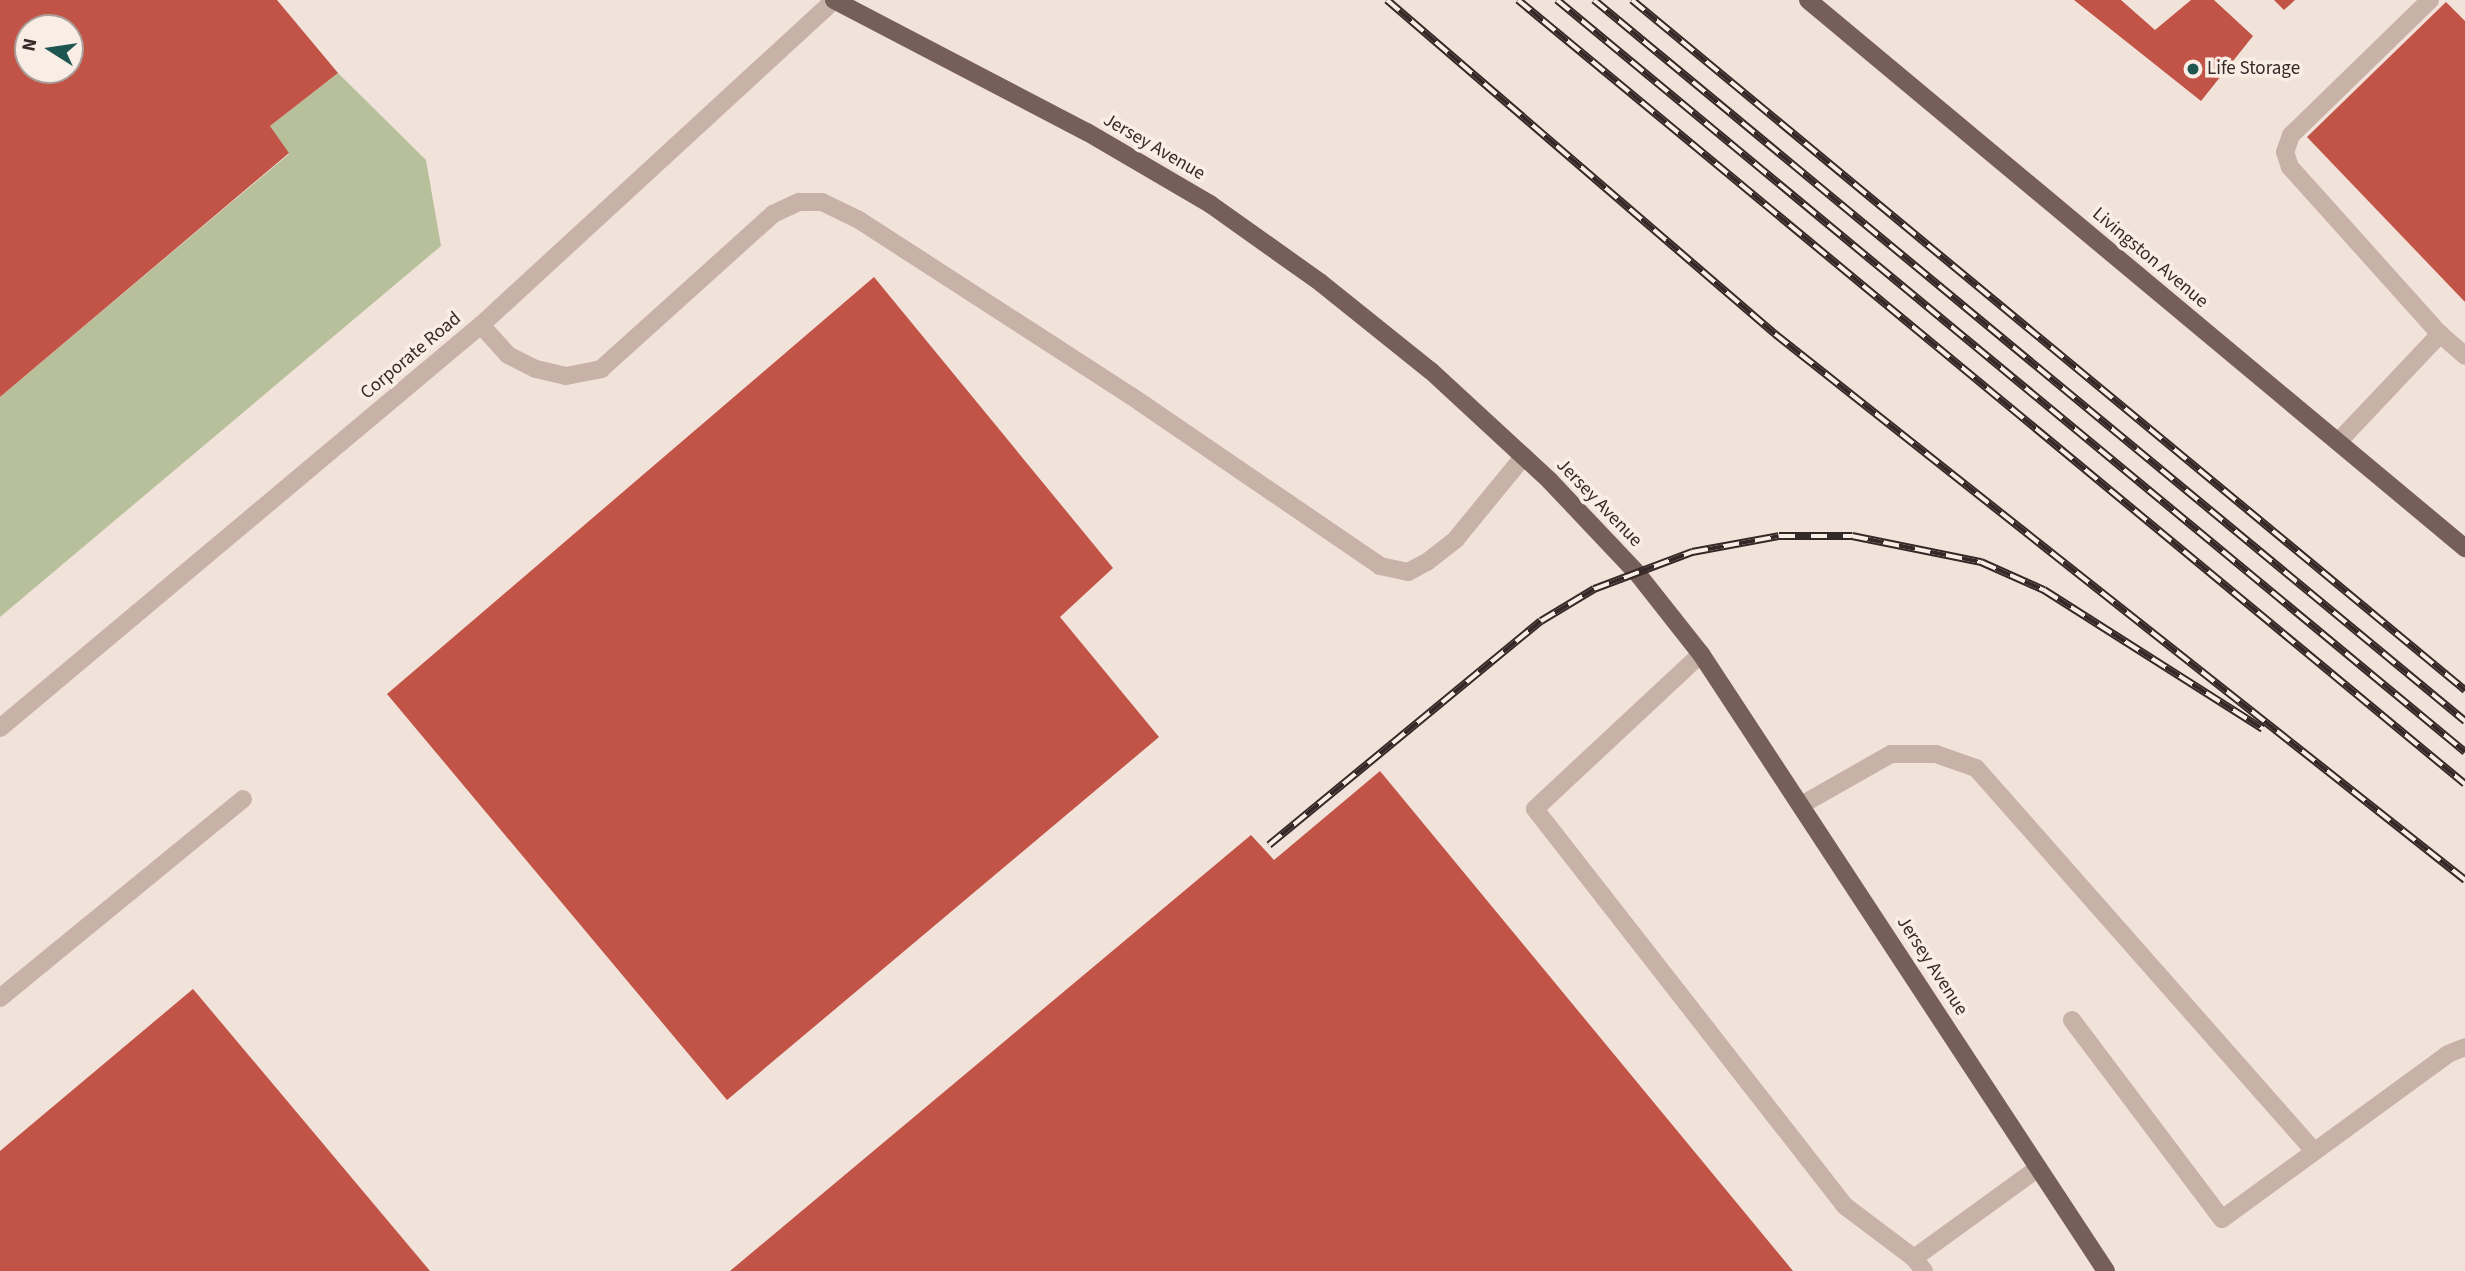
<!DOCTYPE html>
<html>
<head>
<meta charset="utf-8">
<style>
  body { margin:0 }
  #map { position:relative; width:2465px; height:1271px; overflow:hidden; background:#f1e3da; font-family:"Source Sans 3",sans-serif }
  div>[style] { position:absolute }
  .green>* { inset:0; background:#b8bf9b }
  .building>* { inset:0; background:#c25347 }
  .minor>* { height:18px; margin:-9px; padding:0 9px; transform-origin:9px; border-radius:9px; background:#c8b1a7 }
  .major>* { height:18px; margin:-9px; padding:0 9px; transform-origin:9px; border-radius:9px; background:#765e59 }
  .rail>* { height:8px; margin-top:-4px; transform-origin:0; background:repeating-linear-gradient(90deg,#f9eee6 0 16px,#352927 0 32px); box-sizing:border-box; border-block:2px solid #352927 }
  .dots>* { width:19px; height:19px; translate:-50% -50%; box-sizing:border-box; border:4px solid #f9eee6; border-radius:50% }
  span { translate:-50% -50%; white-space:nowrap; text-align:center; line-height:1.15; -webkit-text-stroke:7px #f9eee6; paint-order:stroke }
  .poi-label { font-size:19px; color:#352927 }
  .left { translate:0 -50%; text-align:left }
  .street-label { font-size:19px; color:#352927 }
  .north { position:absolute; left:14px; top:14px; width:70px; height:70px; box-sizing:border-box; background:#f9eee6; border:2px solid #ab9f9a; border-radius:50%; rotate:282deg; font-size:19px; font-weight:700; line-height:28px; text-align:center; color:#352927 }
  .north::after { content:''; display:block; margin:auto; width:24px; height:32px; background:#1e5550; clip-path:polygon(50% 0,100% 100%,50% 72%,0 100%) }
</style>
</head>
<body>
<div id="map">
  <div class="green">
    <i style="clip-path:polygon(338px 73px,426px 160px,441px 246px,0 617px,0 397px,289px 154px,270px 126px)"></i>
  </div>
  <div class="building">
    <i style="clip-path:polygon(evenodd,0 0,277px 0,338px 73px,270px 126px,289px 153px,0 397px,0 0,28px 28px,70px 28px,70px 70px,28px 70px,28px 28px)"></i>
    <i style="clip-path:polygon(2074px 0,2121px 0,2155px 30px,2191px 0,2214px 0,2253px 36px,2201px 101px)"></i>
    <i style="clip-path:polygon(2274px 0,2295px 0,2284px 10px)"></i>
    <i style="clip-path:polygon(2446px 2px,2465px 21px,2465px 302px,2307px 137px)"></i>
    <i style="clip-path:polygon(874px 277px,1113px 568px,1060px 617px,1159px 737px,727px 1100px,387px 694px)"></i>
    <i style="clip-path:polygon(1380px 771px,1793px 1271px,730px 1271px,1251px 835px,1274px 860px)"></i>
    <i style="clip-path:polygon(193px 989px,430px 1271px,0 1271px,0 1151px)"></i>
  </div>
  <div class="minor">
    <i style="left:2430px;top:0;width:194px;rotate:135.8deg"></i>
    <i style="left:2291px;top:135px;width:18px;rotate:109deg"></i>
    <i style="left:2285px;top:152px;width:16px;rotate:72deg"></i>
    <i style="left:2290px;top:167px;width:224px;rotate:48.1deg"></i>
    <i style="left:2440px;top:334px;width:33px;rotate:41deg"></i>
    <i style="left:481px;top:325px;width:40px;rotate:48deg"></i>
    <i style="left:508px;top:355px;width:31px;rotate:27deg"></i>
    <i style="left:536px;top:369px;width:31px;rotate:13deg"></i>
    <i style="left:566px;top:376px;width:36px;rotate:-11deg"></i>
    <i style="left:601px;top:369px;width:232px;rotate:-42deg"></i>
    <i style="left:773px;top:214px;width:29px;rotate:-25deg"></i>
    <i style="left:799px;top:202px;width:23px"></i>
    <i style="left:822px;top:202px;width:41px;rotate:25.9deg"></i>
    <i style="left:859px;top:220px;width:335px;rotate:32.9deg"></i>
    <i style="left:1140px;top:402px;width:291px;rotate:34.3deg"></i>
    <i style="left:1380px;top:566px;width:29px;rotate:12deg"></i>
    <i style="left:1408px;top:572px;width:21px;rotate:-28deg"></i>
    <i style="left:1427px;top:562px;width:37px;rotate:-38deg"></i>
    <i style="left:1456px;top:539px;width:107px;rotate:-50.7deg"></i>
    <i style="left:2338px;top:442px;width:149px;rotate:-46.6deg"></i>
    <i style="left:1701px;top:654px;width:227px;rotate:137deg"></i>
    <i style="left:1535px;top:809px;width:504px;rotate:52.02deg"></i>
    <i style="left:1845px;top:1206px;width:86px;rotate:37deg"></i>
    <i style="left:0;top:728px;width:628px;rotate:-39.96deg"></i>
    <i style="left:481px;top:325px;width:481px;rotate:-42.6deg"></i>
    <i style="left:1803px;top:804px;width:101px;rotate:-29.6deg"></i>
    <i style="left:1891px;top:754px;width:45px"></i>
    <i style="left:1936px;top:754px;width:42px;rotate:19.3deg"></i>
    <i style="left:1976px;top:768px;width:511px;rotate:48.57deg"></i>
    <i style="left:0;top:998px;width:314px;rotate:-39.3deg"></i>
    <i style="left:2072px;top:1020px;width:249px;rotate:53deg"></i>
    <i style="left:2222px;top:1219px;width:280px;rotate:-36.1deg"></i>
    <i style="left:2448px;top:1054px;width:18px;rotate:-22deg"></i>
    <i style="left:1924px;top:1271px;width:16px;rotate:-128deg"></i>
    <i style="left:1914px;top:1258px;width:152px;rotate:-35.9deg"></i>
  </div>
  <div class="major">
    <i style="left:834px;top:0;width:285px;rotate:27.6deg"></i>
    <i style="left:1087px;top:132px;width:143px;rotate:30.3deg"></i>
    <i style="left:1210px;top:204px;width:136px;rotate:35.4deg"></i>
    <i style="left:1321px;top:283px;width:141px;rotate:38.7deg"></i>
    <i style="left:1431px;top:371px;width:162px;rotate:42.7deg"></i>
    <i style="left:1550px;top:481px;width:127px;rotate:46.6deg"></i>
    <i style="left:1637px;top:573px;width:103px;rotate:51.7deg"></i>
    <i style="left:1701px;top:654px;width:738px;rotate:56.72deg"></i>
    <i style="left:1808px;top:0;width:856px;rotate:39.83deg"></i>
  </div>
  <div class="rail">
    <i style="left:1387px;top:0;width:512px;rotate:40.72deg"></i>
    <i style="left:1775px;top:334px;width:880px;rotate:38.35deg"></i>
    <i style="left:1518px;top:0;width:1229px;rotate:39.62deg"></i>
    <i style="left:1557px;top:0;width:1179px;rotate:39.63deg"></i>
    <i style="left:1594px;top:0;width:1131px;rotate:39.62deg"></i>
    <i style="left:1632px;top:0;width:1082px;rotate:39.64deg"></i>
    <i style="left:1269px;top:845px;width:352px;rotate:-39.5deg"></i>
    <i style="left:1541px;top:621px;width:62px;rotate:-31.1deg"></i>
    <i style="left:1594px;top:589px;width:105px;rotate:-20.7deg"></i>
    <i style="left:1692px;top:552px;width:88px;rotate:-10.4deg"></i>
    <i style="left:1779px;top:536px;width:73px"></i>
    <i style="left:1852px;top:536px;width:132px;rotate:11.4deg"></i>
    <i style="left:1981px;top:562px;width:69px;rotate:24deg"></i>
    <i style="left:2044px;top:590px;width:259px;rotate:32.4deg"></i>
  </div>
  <div class="dots">
    <i style="left:2193px;top:69px;background:#1e5550"></i>
  </div>
  <div class="poi-label">
    <span class="left" style="left:2207px;top:69px">Life Storage</span>
  </div>
  <div class="street-label">
    <span style="left:1154px;top:147px;rotate:30deg">Jersey Avenue</span>
    <span style="left:2150px;top:258px;rotate:40deg">Livingston Avenue</span>
    <span style="left:411px;top:356px;rotate:-40deg">Corporate Road</span>
    <span style="left:1599px;top:503px;rotate:46deg">Jersey Avenue</span>
    <span style="left:1932px;top:966px;rotate:57deg">Jersey Avenue</span>
  </div>
  <div class="north">N</div>
</div>
</body>
</html>
